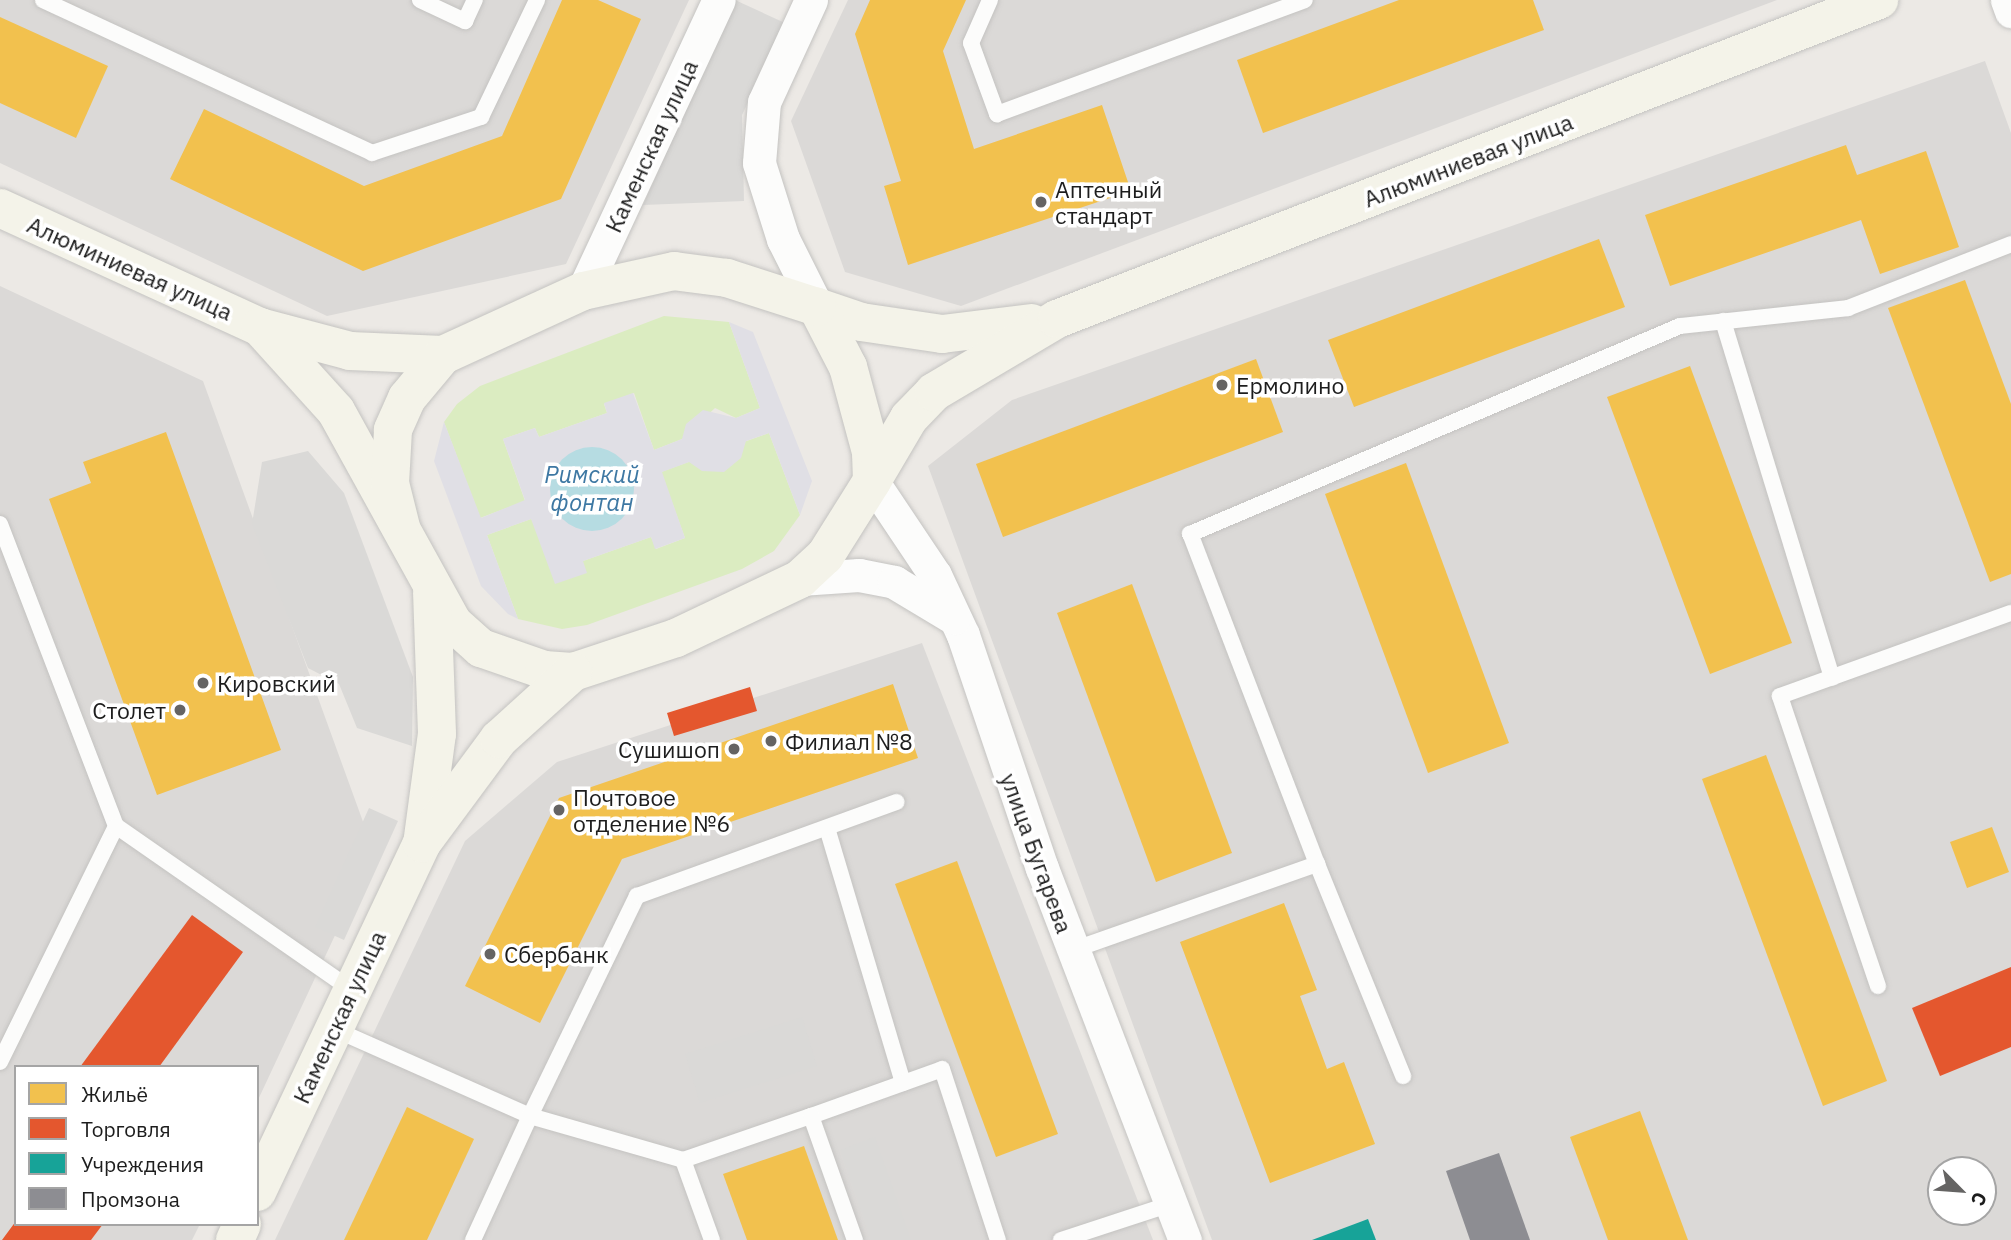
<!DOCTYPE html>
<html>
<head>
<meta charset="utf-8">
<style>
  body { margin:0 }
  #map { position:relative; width:2011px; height:1240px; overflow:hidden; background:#ece9e5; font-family:"IBM Plex Sans",sans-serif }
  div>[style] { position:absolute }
  .residential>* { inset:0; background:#dbd9d7 }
  .grass>* { inset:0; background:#dbecc1 }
  .parking>* { inset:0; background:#dad9d7 }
  .plaza>* { inset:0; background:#e0dfe5 }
  .water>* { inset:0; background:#b6dce2 }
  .round { border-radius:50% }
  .homes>* { inset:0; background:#f2c14e }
  .shops>* { inset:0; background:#e4572e }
  .public>* { inset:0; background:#17a398 }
  .industry>* { inset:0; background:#8d8d92 }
  .roads { filter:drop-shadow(0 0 2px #c4c3c1) drop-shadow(0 0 2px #c4c3c1) }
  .lane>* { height:16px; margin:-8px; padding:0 8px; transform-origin:8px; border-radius:8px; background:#fcfcfb }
  .street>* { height:33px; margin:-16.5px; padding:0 16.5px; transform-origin:16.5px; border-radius:16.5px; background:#fcfcfb }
  .secondary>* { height:38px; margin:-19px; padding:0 19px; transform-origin:19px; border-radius:19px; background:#f4f3e9 }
  .dots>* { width:19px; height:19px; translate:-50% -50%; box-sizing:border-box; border:4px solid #fff; border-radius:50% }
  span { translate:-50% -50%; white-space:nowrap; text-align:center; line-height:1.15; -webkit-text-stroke:7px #fff; paint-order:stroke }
  .street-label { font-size:23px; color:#1d1d1d }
  .poi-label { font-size:23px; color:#1d1d1d }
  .left { translate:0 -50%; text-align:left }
  .right { translate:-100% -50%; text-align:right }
  .water-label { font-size:24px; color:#3e78a3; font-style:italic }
  .legend { position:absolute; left:14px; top:1065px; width:245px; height:161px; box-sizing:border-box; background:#fff; border:2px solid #a5a5a5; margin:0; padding:9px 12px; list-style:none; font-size:21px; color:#1d1d1d }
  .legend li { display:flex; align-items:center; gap:14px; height:35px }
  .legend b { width:35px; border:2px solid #a5a5a5 }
  .north { position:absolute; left:1927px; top:1156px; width:70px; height:70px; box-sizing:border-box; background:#fff; border:2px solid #a5a5a5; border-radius:50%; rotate:115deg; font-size:19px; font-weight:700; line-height:28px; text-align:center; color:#1d1d1d }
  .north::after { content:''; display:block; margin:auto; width:24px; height:32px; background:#656463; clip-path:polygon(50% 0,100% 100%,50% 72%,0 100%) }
</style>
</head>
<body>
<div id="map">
  <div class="residential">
    <i style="clip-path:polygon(0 0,689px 0,566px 264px,327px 316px,0 163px)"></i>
    <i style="clip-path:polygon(848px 0,1777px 0,961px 306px,845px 272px,791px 121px)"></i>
    <i style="clip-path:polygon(evenodd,1985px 61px,2011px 133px,2011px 1240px,1212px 1240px,928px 466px,1012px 400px,1985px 61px,1941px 1170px,1983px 1170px,1983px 1212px,1941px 1212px,1941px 1170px)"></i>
    <i style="clip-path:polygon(0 286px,203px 381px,374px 852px,257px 1102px,257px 1067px,16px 1067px,16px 1224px,200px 1224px,192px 1240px,0 1240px)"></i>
    <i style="clip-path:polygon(922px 643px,1153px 1240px,275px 1240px,465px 841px,557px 762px)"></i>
  </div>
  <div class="grass">
    <i style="clip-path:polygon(664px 316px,729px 322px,760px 408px,736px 418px,715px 408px,682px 439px,654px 450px,634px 393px,604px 404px,607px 413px,539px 437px,535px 428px,503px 439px,525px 501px,480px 518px,444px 422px,457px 404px,480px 386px)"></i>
    <i style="clip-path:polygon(769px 433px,800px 515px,774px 551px,742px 569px,587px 625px,562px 629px,518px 619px,487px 535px,531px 519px,583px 561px,651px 537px,656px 549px,685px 538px,661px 472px)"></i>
  </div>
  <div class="parking">
    <i style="clip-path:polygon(735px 0,785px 23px,742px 115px,744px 201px,643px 205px)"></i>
    <i style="clip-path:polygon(308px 451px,344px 493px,413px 677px,412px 746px,357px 728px,339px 684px,308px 668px,252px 524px,262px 462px)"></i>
    <i style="clip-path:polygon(369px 808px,398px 821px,344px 940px,315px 927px)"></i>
    <i style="clip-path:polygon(802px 1017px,817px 1066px,700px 1103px,685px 1054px)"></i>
    <i style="clip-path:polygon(875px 1137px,911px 1240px,871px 1240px,840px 1150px)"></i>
  </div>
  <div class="plaza">
    <i style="clip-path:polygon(729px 322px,753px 332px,812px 481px,800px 515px,769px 433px,746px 441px,741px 458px,724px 472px,702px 471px,689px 462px,662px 472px,685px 538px,655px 549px,651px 537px,583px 561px,587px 573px,555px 584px,531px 519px,487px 535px,518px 619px,508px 614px,481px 586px,434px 461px,444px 422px,481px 518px,525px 500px,503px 439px,535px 428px,539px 437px,607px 413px,604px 403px,633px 393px,654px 450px,682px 439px,686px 424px,703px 410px,736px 418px,760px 408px)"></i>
  </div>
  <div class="water">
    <i class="round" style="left:550px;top:447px;width:84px;height:84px"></i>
  </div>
  <div class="homes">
    <i style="clip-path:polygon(562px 0,598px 0,641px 19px,561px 199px,363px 271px,170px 179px,204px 109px,364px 186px,502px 136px)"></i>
    <i style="clip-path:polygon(870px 0,966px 0,943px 51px,974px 149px,1102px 105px,1131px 191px,908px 265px,884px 186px,901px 181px,855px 34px)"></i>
    <i style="clip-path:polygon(1399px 0,1533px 0,1544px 30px,1263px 133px,1237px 60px)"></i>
    <i style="clip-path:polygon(0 17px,108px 66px,76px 138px,0 103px)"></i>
    <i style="clip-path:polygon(1846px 145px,1857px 175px,1926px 151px,1959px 247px,1880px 274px,1861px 220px,1670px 286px,1645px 215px)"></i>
    <i style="clip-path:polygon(1599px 239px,1625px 307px,1354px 407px,1328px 340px)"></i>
    <i style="clip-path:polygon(1965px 280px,2011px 404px,2011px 574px,1990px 582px,1888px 308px)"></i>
    <i style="clip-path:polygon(1256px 359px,1283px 432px,1003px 537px,976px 464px)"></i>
    <i style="clip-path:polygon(1690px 366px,1792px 643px,1710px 674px,1607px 397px)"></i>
    <i style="clip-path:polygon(166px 432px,281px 750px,157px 795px,49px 499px,91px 483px,83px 462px)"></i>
    <i style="clip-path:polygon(1406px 463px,1509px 743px,1428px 773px,1325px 494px)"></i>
    <i style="clip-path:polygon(1132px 584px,1232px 853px,1156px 882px,1057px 613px)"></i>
    <i style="clip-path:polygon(893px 684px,918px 758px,622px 859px,540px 1023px,465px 986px,559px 798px)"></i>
    <i style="clip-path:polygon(1766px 755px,1887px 1081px,1823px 1106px,1702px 779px)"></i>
    <i style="clip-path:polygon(1992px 827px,2009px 872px,1967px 888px,1950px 842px)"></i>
    <i style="clip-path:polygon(957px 861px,1058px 1134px,996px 1157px,895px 884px)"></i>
    <i style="clip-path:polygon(1284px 903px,1317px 990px,1300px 996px,1327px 1069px,1344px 1062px,1375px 1144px,1270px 1183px,1180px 942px)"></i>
    <i style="clip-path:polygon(407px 1107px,474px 1139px,427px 1240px,344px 1240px)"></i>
    <i style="clip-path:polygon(1640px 1111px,1688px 1240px,1608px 1240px,1570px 1137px)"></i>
    <i style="clip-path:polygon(804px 1146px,838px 1240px,747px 1240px,723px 1174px)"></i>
  </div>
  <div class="shops">
    <i style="clip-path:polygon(750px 687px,757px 711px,674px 736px,667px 713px)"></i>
    <i style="clip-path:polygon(192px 915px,243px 952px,159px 1067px,80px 1067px)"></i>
    <i style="clip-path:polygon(2011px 967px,2011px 1047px,1940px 1076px,1912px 1008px)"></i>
    <i style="clip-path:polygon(16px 1221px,16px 1224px,103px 1224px,91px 1240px,2px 1240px)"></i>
  </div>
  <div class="public">
    <i style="clip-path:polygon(1368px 1219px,1376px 1240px,1312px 1240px)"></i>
  </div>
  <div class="industry">
    <i style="clip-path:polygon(1499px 1153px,1530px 1240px,1470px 1240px,1446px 1171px)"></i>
  </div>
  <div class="roads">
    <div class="lane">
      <i style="left:43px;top:0;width:363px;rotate:24.9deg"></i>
      <i style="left:372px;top:153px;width:115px;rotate:-18.3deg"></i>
      <i style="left:481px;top:117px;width:130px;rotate:-64.4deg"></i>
      <i style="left:420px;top:0;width:50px;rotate:25deg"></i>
      <i style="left:465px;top:21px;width:23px;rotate:-65deg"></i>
      <i style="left:990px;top:0;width:47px;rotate:113.8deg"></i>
      <i style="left:971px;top:43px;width:76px;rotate:69.9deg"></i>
      <i style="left:997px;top:114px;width:328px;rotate:-20.3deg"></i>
      <i style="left:1723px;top:321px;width:373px;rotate:73deg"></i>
      <i style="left:0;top:524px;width:324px;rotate:69deg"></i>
      <i style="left:827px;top:828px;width:266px;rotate:73.4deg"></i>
      <i style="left:1317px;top:864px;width:229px;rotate:67.9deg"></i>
      <i style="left:1073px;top:950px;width:259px;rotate:-19.4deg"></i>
      <i style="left:1317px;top:864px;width:354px;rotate:-111deg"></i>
      <i style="left:1190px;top:534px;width:532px;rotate:-23deg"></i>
      <i style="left:1680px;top:326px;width:169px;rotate:-6.1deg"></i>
      <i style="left:1848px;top:308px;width:175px;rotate:-21.4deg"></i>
      <i style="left:1878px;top:986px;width:306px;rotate:-108.7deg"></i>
      <i style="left:1780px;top:696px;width:245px;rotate:-19.8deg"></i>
      <i style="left:334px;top:1029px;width:214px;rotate:23.9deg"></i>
      <i style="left:530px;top:1116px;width:245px;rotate:-64.1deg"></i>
      <i style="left:637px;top:896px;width:276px;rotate:-19.9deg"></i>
      <i style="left:0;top:1062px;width:263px;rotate:-63.8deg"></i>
      <i style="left:116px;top:826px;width:287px;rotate:34.8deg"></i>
      <i style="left:811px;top:1116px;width:139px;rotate:-19.7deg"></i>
      <i style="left:942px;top:1069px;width:180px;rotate:71.9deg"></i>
      <i style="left:683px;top:1160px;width:85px;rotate:70.1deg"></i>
      <i style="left:473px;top:1240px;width:136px;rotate:-65.3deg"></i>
      <i style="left:530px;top:1116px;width:159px;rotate:16deg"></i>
      <i style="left:683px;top:1160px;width:135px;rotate:-19deg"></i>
      <i style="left:811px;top:1116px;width:132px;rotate:70.5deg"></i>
      <i style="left:1061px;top:1240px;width:116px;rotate:-18.1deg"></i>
    </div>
    <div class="street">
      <i style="left:811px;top:0;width:112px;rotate:114.7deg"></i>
      <i style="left:764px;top:102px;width:61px;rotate:94.7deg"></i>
      <i style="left:759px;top:163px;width:80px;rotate:72.5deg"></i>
      <i style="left:783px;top:239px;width:76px;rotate:63.4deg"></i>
      <i style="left:2007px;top:0;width:12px;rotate:70deg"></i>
      <i style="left:583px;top:291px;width:321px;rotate:-65deg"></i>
      <i style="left:872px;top:481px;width:113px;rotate:56.2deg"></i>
      <i style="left:935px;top:575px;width:66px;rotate:65deg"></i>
      <i style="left:963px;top:635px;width:246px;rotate:71.3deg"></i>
      <i style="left:1042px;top:868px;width:399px;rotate:69deg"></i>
      <i style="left:800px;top:579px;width:59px;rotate:-3.9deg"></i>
      <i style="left:859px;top:575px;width:36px;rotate:11deg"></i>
      <i style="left:894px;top:582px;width:70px;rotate:31deg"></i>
    </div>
    <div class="secondary">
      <i style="left:0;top:208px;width:286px;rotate:24.6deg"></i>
      <i style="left:260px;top:327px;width:93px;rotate:14.9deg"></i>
      <i style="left:350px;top:351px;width:93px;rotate:2.5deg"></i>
      <i style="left:817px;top:307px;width:46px;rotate:18.8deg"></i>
      <i style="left:861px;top:322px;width:82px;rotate:8.4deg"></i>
      <i style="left:942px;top:334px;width:90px;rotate:-7deg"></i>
      <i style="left:260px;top:327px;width:113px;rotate:47.9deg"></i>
      <i style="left:336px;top:411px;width:242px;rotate:61.1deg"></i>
      <i style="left:453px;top:623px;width:38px;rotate:42deg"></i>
      <i style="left:481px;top:648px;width:67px;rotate:19.2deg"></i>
      <i style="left:544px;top:670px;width:29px;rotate:4deg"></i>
      <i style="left:573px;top:672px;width:108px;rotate:-18.3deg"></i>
      <i style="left:676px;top:638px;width:137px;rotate:-25.4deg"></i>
      <i style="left:800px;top:579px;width:34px;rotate:-43deg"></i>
      <i style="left:825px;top:556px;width:89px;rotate:-57.9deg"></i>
      <i style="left:872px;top:481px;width:29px;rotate:-92deg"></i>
      <i style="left:871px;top:452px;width:88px;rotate:-105.1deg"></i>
      <i style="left:848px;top:367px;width:68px;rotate:-117.3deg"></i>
      <i style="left:817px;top:307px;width:95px;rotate:-162.1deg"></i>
      <i style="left:727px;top:278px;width:53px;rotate:-172.5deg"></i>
      <i style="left:674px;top:271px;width:93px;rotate:167.6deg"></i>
      <i style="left:583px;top:291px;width:154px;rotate:155.4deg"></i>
      <i style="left:443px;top:355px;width:56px;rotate:129.9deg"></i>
      <i style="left:407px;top:398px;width:35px;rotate:114deg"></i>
      <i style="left:393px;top:430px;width:53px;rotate:93.2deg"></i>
      <i style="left:390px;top:483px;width:45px;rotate:76deg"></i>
      <i style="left:872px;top:481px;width:73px;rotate:-59.6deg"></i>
      <i style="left:909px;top:418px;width:36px;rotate:-46deg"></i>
      <i style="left:934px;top:392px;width:143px;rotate:-30.7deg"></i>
      <i style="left:1057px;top:319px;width:882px;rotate:-21.21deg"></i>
      <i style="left:423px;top:837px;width:104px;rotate:-82.3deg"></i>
      <i style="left:437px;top:734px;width:142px;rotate:-92deg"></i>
      <i style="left:257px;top:1192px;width:386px;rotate:-64.7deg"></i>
      <i style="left:422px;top:843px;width:129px;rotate:-53.5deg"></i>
      <i style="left:499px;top:739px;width:100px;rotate:-42.2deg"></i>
      <i style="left:235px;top:1240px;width:17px;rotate:-66deg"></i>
    </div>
  </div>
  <div class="dots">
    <i style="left:1041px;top:202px;background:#656463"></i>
    <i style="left:1222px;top:385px;background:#656463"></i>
    <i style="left:203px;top:683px;background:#656463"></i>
    <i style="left:180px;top:710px;background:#656463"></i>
    <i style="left:771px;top:741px;background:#656463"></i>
    <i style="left:734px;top:749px;background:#656463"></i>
    <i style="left:559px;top:810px;background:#656463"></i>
    <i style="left:490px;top:954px;background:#656463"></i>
  </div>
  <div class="street-label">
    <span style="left:651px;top:146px;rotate:-65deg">Каменская улица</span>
    <span style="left:1468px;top:160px;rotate:-21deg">Алюминиевая улица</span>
    <span style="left:130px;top:268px;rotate:24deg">Алюминиевая улица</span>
    <span style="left:1037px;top:853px;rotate:70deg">улица Бугарева</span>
    <span style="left:339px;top:1017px;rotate:-65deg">Каменская улица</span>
  </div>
  <div class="poi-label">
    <span class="left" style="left:1055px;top:202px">Аптечный<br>стандарт</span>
    <span class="left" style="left:1236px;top:385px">Ермолино</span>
    <span class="left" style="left:217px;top:683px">Кировский</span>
    <span class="right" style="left:166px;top:710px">Столет</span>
    <span class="left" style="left:785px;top:741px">Филиал №8</span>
    <span class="right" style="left:720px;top:749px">Сушишоп</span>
    <span class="left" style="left:573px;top:810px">Почтовое<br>отделение №6</span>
    <span class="left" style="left:504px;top:954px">Сбербанк</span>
  </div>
  <div class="water-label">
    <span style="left:592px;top:489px">Римский<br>фонтан</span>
  </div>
  <ul class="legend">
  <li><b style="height:19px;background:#f2c14e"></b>Жильё</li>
  <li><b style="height:19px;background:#e4572e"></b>Торговля</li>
  <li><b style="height:19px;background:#17a398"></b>Учреждения</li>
  <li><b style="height:19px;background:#8d8d92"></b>Промзона</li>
  </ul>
  <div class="north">С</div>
</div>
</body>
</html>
